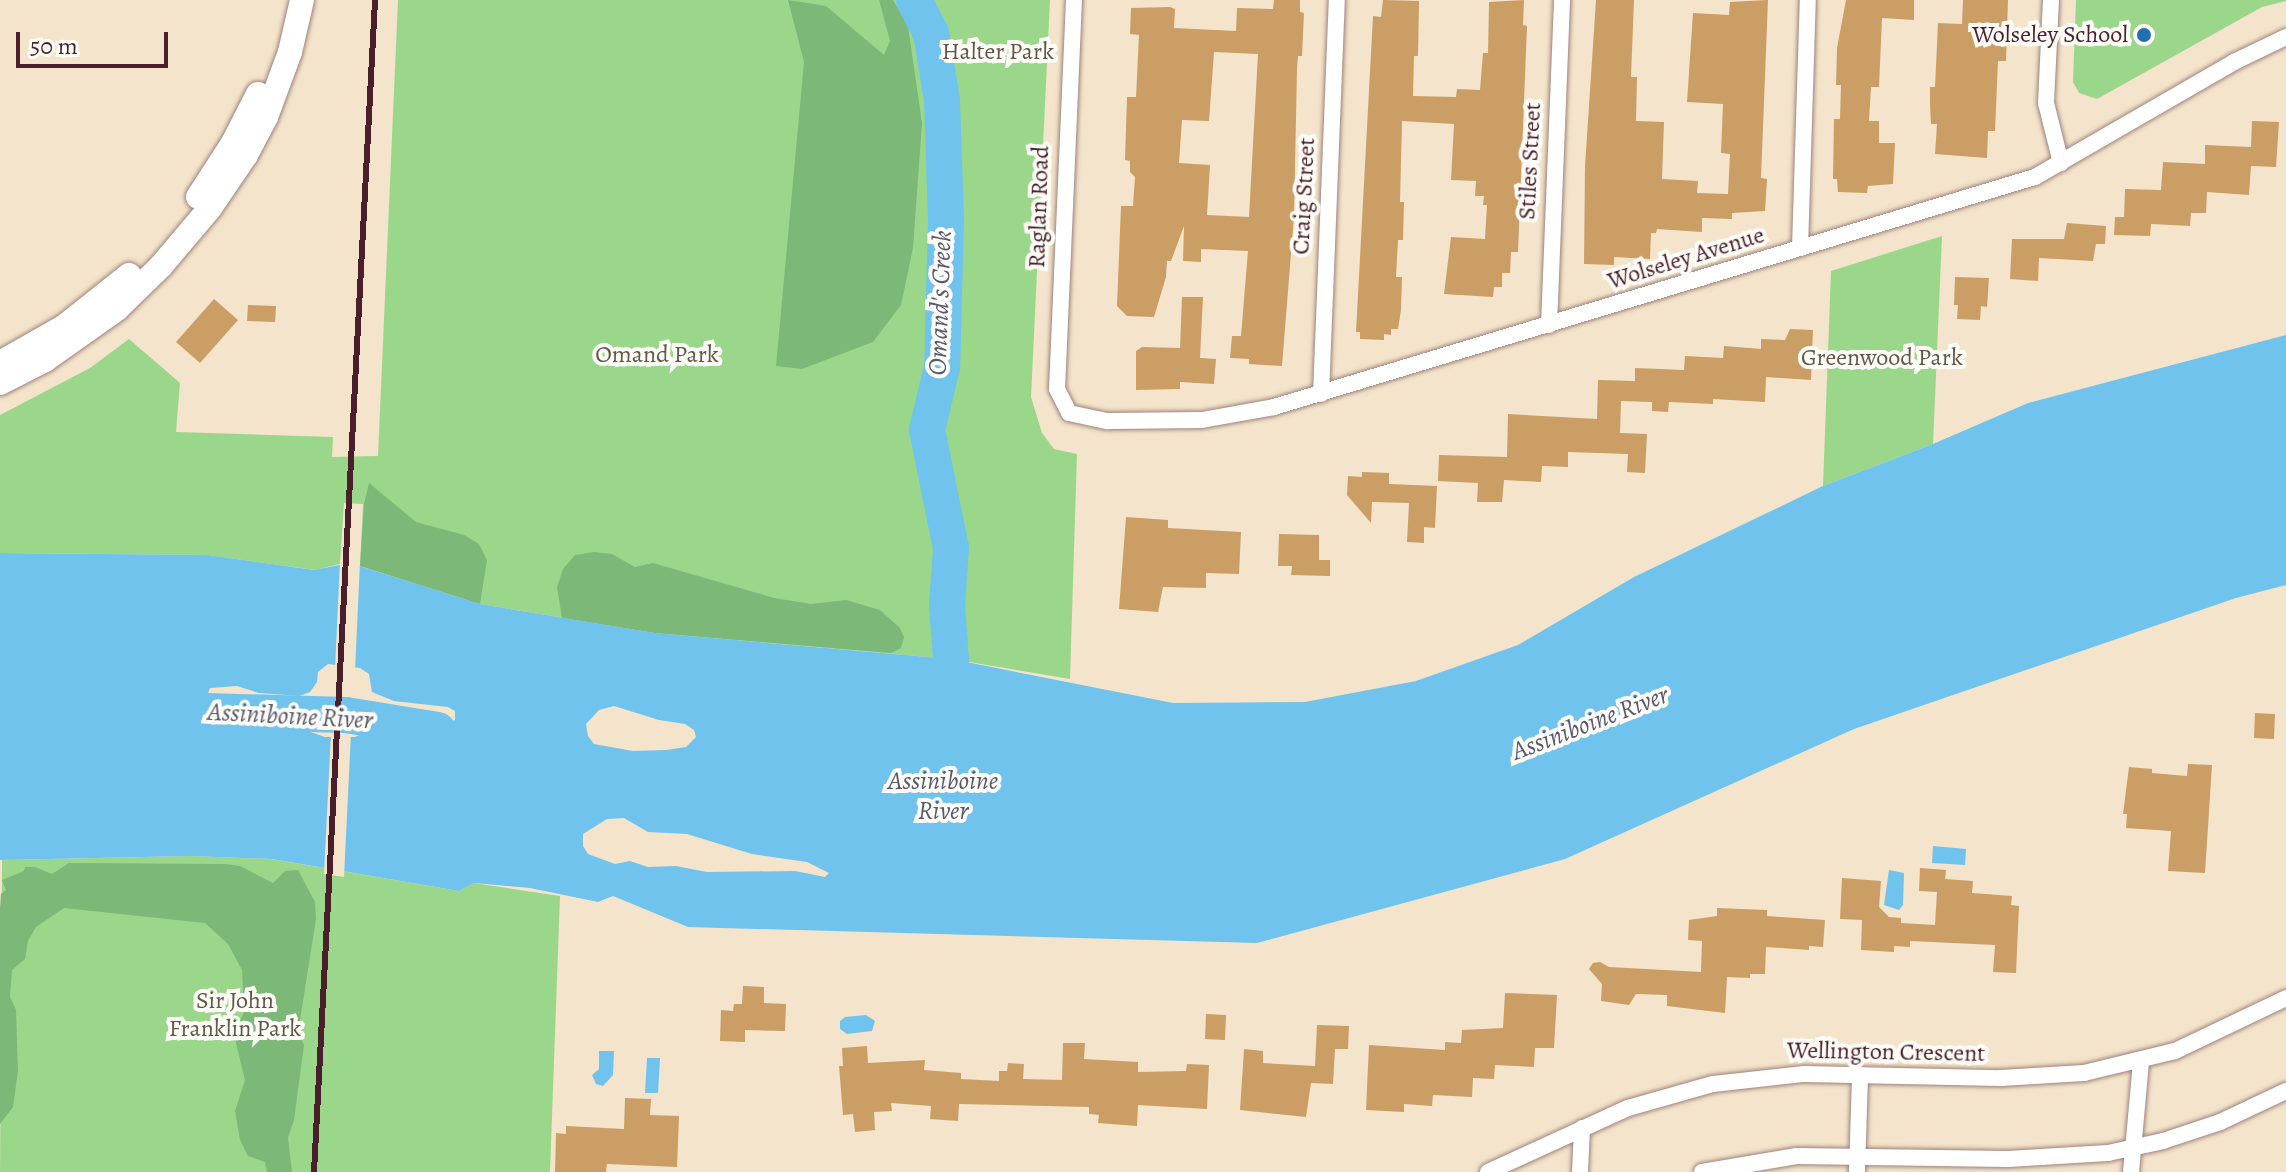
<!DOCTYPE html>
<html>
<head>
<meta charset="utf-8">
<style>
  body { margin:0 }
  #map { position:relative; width:2286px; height:1172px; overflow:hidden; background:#f4e4cb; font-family:Alegreya,serif }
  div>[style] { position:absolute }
  .green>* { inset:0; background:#9bd78b }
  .forest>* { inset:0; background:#7cb877 }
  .water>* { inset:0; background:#70c3ec }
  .pier>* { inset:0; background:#f4e4cb }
  .river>* { height:36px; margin:-18px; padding:0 18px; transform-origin:18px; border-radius:18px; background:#70c3ec }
  .building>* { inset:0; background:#ca9e65 }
  .roads { filter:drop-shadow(0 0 2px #9f827b) drop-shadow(0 0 2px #9f827b) }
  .street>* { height:16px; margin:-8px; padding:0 8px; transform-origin:8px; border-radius:8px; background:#fff }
  .secondary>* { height:24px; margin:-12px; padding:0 12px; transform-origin:12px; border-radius:12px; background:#fff }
  .rail>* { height:6px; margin:-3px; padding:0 3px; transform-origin:3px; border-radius:3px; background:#4a1f2b }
  .dots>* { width:22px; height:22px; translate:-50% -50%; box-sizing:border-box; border:4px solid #fdfcf7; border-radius:50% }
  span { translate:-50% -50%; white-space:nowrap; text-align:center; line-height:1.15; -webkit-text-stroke:8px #fdfcf7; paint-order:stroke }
  .poi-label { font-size:24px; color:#4a1f2b }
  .right { translate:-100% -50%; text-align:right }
  .park-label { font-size:24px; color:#625648 }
  .street-label { font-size:24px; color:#4a1f2b }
  .water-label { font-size:26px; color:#57586f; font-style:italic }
  .scale { position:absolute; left:16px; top:32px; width:152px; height:36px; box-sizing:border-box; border:4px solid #4a1f2b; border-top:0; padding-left:10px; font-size:24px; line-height:28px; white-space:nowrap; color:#4a1f2b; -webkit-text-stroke:6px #fdfcf7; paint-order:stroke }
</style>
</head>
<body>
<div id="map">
  <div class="green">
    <i style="clip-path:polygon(398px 0,903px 0,921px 32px,938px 138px,931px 244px,931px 356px,954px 357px,956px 230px,951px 80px,946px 52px,920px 0,1050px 0,1031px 397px,1042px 433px,1054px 449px,1077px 454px,1070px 679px,951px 659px,655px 633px,480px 604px,360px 566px,363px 504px,344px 503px,340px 564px,315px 570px,208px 555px,0 553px,0 415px,90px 368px,129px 339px,180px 383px,176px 432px,333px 437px,332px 457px,378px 456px)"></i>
    <i style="clip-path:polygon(2076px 0,2286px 0,2286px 1px,2262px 7px,2097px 99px,2079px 93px,2073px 82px)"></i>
    <i style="clip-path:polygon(1942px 236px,1933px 444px,1823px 486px,1831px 271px)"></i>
    <i style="clip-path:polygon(191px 856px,271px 859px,459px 891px,474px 883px,560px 896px,550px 1172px,0 1172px,2px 860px)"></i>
  </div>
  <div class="forest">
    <i style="clip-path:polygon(788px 0,826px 6px,884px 55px,890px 41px,879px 0,893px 0,908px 26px,922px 123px,913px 248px,901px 305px,873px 342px,802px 369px,776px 366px,804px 62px)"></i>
    <i style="clip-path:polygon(369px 483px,416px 522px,464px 535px,479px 544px,487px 560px,480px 604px,360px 566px,364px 504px)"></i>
    <i style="clip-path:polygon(594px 552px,612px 554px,635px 567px,653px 563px,774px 598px,811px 604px,846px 600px,880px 610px,900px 628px,904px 637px,901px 648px,891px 653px,655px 633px,562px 618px,557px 587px,563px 569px,575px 555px)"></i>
    <i style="clip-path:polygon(69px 863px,225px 864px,240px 866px,273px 883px,285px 871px,298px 870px,315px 902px,316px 919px,298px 1033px,304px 1045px,294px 1120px,288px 1138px,292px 1172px,267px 1172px,265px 1162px,248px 1156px,240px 1140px,235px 1111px,245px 1080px,234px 1035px,244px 1012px,242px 970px,228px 944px,205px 923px,64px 908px,36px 927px,28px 941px,25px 959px,12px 970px,10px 997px,16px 1010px,18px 1071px,13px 1107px,0 1124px,0 908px,1px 894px,6px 890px,2px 880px,24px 871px,25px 867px,35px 867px,52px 874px)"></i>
  </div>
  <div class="water">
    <i style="clip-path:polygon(evenodd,2286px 335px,2286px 585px,2236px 598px,1854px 729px,1565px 859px,1257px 943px,688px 927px,613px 896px,598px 902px,530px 888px,474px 883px,459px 891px,272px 859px,191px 856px,0 860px,0 553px,208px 555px,314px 570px,350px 563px,480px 604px,655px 633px,951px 659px,1173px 703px,1305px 702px,1416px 681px,1518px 645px,1634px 577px,1823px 486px,1933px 444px,2028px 403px,2286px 335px,328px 664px,360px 668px,369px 674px,372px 692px,394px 701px,448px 707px,455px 711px,455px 720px,444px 724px,392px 720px,355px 737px,325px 737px,290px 725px,258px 723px,237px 717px,211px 706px,206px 698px,210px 688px,237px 686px,259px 693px,299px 696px,310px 692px,317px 682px,318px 672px,328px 664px,2286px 335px,614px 706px,659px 720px,685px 724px,694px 730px,696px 737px,686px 747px,666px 750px,633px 751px,594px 744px,588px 736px,586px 724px,599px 710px,614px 706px,2286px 335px,624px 818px,648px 832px,687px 834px,752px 854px,807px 862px,829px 873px,825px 877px,795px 871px,707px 872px,676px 866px,648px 867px,630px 861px,615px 864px,588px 854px,583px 846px,583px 834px,607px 819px,624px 818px)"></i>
    <i style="clip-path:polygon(1933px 846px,1966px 849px,1965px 865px,1932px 863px)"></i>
    <i style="clip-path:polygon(1889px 870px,1904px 873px,1903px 905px,1899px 910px,1884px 905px)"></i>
    <i style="clip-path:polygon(866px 1015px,875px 1021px,872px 1031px,847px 1034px,840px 1029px,840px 1021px,845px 1017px)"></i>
    <i style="clip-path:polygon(599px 1051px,614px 1051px,613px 1075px,603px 1086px,596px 1084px,592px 1075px,599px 1069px)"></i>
    <i style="clip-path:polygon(647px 1058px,660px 1058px,658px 1093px,645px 1093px)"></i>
  </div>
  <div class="pier">
    <i style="clip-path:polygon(350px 559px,360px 562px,355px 671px,335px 669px,340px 560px)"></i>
    <i style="clip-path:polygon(331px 733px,351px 733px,344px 877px,324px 874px)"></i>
  </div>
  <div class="river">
    <i style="left:914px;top:0;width:37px;rotate:63deg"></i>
    <i style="left:931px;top:33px;width:68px;rotate:80.7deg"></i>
    <i style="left:942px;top:100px;width:119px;rotate:88.1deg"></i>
    <i style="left:946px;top:219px;width:148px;rotate:91.5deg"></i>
    <i style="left:942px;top:367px;width:65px;rotate:103.4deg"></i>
    <i style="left:927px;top:430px;width:120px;rotate:78.5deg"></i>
    <i style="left:951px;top:548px;width:57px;rotate:94deg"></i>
    <i style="left:947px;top:605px;width:54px;rotate:85.8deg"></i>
    <i style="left:951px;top:659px;width:48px;rotate:94.8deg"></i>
    <i style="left:174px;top:710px;width:172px;rotate:1.7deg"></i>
    <i style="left:346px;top:715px;width:93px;rotate:9.3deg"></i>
  </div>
  <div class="building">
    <i style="clip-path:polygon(evenodd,1274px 0,1300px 0,1300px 12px,1304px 13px,1302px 56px,1298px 56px,1297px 69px,1294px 216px,1282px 366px,1249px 364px,1249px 359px,1230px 358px,1232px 336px,1241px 336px,1248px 251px,1201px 249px,1201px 262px,1183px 261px,1184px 226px,1171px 261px,1167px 261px,1166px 277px,1154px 317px,1127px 316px,1117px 306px,1121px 206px,1133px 206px,1135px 177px,1130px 172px,1130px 161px,1125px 160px,1127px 97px,1136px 97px,1139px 35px,1130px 34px,1131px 8px,1170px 7px,1175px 9px,1174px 28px,1236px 31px,1237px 8px,1273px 9px,1274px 0,1214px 52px,1258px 54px,1249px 217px,1207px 215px,1210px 165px,1179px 163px,1182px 120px,1209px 121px,1214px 52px)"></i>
    <i style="clip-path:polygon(1383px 0,1419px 1px,1418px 56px,1414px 56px,1413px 96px,1456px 97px,1457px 89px,1480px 90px,1483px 53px,1488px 53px,1489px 2px,1524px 0,1523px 25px,1527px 26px,1518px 252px,1511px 252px,1510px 273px,1502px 273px,1502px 287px,1494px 287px,1493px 297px,1444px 294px,1451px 237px,1485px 239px,1487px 205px,1483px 205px,1484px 196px,1475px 196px,1476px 181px,1451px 180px,1454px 124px,1402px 121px,1400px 202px,1404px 202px,1403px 240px,1398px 240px,1396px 277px,1402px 277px,1401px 310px,1398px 329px,1391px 329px,1391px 335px,1384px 334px,1384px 340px,1360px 339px,1360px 332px,1356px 332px,1373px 16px,1381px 17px)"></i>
    <i style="clip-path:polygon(1596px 0,1634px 0,1631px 77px,1637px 77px,1636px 121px,1664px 122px,1662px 179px,1698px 181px,1697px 193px,1728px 194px,1730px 154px,1721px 153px,1723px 104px,1687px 102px,1693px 13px,1729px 15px,1730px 2px,1768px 0,1761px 178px,1767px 179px,1765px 211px,1732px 213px,1732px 219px,1702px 218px,1702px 232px,1657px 229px,1656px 233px,1651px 233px,1650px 259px,1614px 257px,1614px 265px,1584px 264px,1585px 166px)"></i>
    <i style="clip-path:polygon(1846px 0,1914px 0,1914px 20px,1882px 18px,1879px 87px,1871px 87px,1869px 121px,1879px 121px,1879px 143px,1895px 143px,1893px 184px,1868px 186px,1867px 193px,1838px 192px,1837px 179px,1833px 179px,1834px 119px,1840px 119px,1841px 85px,1836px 85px,1837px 48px)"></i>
    <i style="clip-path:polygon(1963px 0,2008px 0,2006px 61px,1998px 61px,1995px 131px,1988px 131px,1987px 158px,1935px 154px,1937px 124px,1931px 124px,1930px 105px,1930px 87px,1935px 87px,1938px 23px,1962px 24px)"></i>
    <i style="clip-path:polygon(2252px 121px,2279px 122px,2276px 167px,2251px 166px,2249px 195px,2207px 192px,2206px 213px,2191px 213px,2190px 226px,2151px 224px,2150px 236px,2114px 235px,2115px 217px,2124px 217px,2125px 189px,2161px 190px,2163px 162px,2205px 164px,2205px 145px,2251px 147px)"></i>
    <i style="clip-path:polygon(2067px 223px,2106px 226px,2105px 244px,2096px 244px,2093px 261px,2039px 258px,2038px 281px,2010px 279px,2012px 239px,2064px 239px)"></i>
    <i style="clip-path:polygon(1955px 277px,1989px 278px,1987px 307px,1981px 306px,1980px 320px,1957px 319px,1958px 305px,1954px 305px)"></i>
    <i style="clip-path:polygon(1182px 297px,1203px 297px,1200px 358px,1216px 359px,1214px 384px,1180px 382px,1180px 389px,1136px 390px,1136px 351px,1142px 347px,1180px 348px)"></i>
    <i style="clip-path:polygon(214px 299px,238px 320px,200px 363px,176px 342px)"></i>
    <i style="clip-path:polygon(248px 305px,276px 306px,275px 322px,247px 321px)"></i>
    <i style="clip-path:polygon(1790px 329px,1813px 330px,1811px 380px,1766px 377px,1765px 402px,1713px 399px,1713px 404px,1669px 402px,1668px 412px,1652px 411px,1652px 402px,1621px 401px,1620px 433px,1647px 434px,1645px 473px,1627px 472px,1628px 454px,1568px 452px,1568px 467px,1542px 466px,1541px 482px,1504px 480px,1502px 502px,1477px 502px,1478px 483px,1438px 481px,1439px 455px,1507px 457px,1508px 414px,1597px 419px,1598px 380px,1635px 381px,1635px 368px,1684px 370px,1685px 356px,1723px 358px,1724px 346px,1761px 349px,1761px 339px,1785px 340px)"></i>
    <i style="clip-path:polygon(1362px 472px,1389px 473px,1389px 484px,1437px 486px,1435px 528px,1424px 527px,1424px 543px,1407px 542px,1409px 503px,1372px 502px,1371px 523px,1347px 495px,1348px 476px,1362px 477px)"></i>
    <i style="clip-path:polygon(1126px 517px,1168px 520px,1168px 528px,1241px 532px,1239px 574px,1206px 573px,1206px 588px,1163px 587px,1158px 612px,1119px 609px)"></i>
    <i style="clip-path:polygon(1279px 534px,1319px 535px,1319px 560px,1330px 560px,1330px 576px,1291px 575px,1292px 566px,1278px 566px)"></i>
    <i style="clip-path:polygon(2255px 713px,2275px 714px,2274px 739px,2254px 738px)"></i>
    <i style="clip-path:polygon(2188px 764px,2212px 765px,2205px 873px,2168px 871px,2171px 831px,2126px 828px,2127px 814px,2123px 814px,2129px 767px,2152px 769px,2152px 773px,2187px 776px)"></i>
    <i style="clip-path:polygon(1920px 868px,1946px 870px,1945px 879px,1973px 881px,1972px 893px,2012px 896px,2011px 905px,2019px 906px,2016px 973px,1993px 972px,1995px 945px,1910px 941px,1910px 947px,1894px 946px,1894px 952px,1861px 950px,1862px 920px,1840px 919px,1842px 878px,1881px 881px,1879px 907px,1889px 917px,1901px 918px,1901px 923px,1935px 925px,1937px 892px,1919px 891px)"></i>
    <i style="clip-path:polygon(1717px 908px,1767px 910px,1767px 916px,1825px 920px,1823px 947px,1809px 946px,1809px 950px,1766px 947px,1765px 974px,1750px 974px,1750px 978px,1727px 977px,1725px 1013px,1667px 1006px,1667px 995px,1636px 994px,1629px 1005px,1601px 1001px,1602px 984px,1589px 969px,1593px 963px,1600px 962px,1609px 967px,1701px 972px,1702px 941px,1688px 940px,1689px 920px,1717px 916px)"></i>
    <i style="clip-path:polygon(743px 986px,764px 987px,764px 1003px,786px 1004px,785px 1031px,745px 1030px,745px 1042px,720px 1041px,721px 1010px,733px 1011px,734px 1004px,742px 1004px)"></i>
    <i style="clip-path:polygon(1505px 993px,1557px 995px,1554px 1048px,1535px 1048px,1534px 1067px,1495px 1065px,1494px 1079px,1473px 1078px,1472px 1097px,1433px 1095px,1432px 1106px,1404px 1104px,1404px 1112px,1366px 1110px,1369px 1045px,1445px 1050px,1445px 1042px,1461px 1043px,1462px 1030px,1503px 1028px)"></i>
    <i style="clip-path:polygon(1206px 1014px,1226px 1015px,1225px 1040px,1205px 1039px)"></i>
    <i style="clip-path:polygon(1317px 1025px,1349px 1026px,1348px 1049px,1335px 1049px,1333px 1084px,1311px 1083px,1306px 1117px,1240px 1110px,1244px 1049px,1263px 1051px,1263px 1063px,1315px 1066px)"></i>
    <i style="clip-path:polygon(1063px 1043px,1085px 1043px,1084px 1059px,1138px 1062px,1138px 1072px,1186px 1071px,1187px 1064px,1209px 1065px,1207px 1109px,1138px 1105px,1137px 1126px,1098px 1123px,1099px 1115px,1089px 1114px,1089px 1107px,959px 1104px,958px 1121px,930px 1119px,931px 1106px,891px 1103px,892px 1111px,874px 1112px,875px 1130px,855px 1132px,853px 1114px,843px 1115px,839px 1066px,843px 1066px,842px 1048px,867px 1046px,868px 1063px,925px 1060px,924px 1070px,961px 1073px,961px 1079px,999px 1081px,999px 1071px,1007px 1071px,1008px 1063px,1024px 1064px,1023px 1079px,1062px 1080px)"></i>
    <i style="clip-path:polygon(625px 1098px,651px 1099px,650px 1115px,679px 1116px,677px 1167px,607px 1164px,606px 1172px,555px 1172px,556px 1133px,566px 1134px,566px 1126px,624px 1129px)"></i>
  </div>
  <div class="roads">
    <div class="street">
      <i style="left:1074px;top:0;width:389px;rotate:92.5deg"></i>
      <i style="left:1057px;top:389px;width:27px;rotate:63deg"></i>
      <i style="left:1069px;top:413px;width:40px;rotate:12deg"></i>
      <i style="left:1108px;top:421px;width:94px;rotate:-0.6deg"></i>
      <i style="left:1202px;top:420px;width:73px;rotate:-10.2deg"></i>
      <i style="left:1274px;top:407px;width:795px;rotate:-16.82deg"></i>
      <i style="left:2035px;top:177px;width:230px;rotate:-30deg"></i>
      <i style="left:2234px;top:62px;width:58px;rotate:-25.7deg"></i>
      <i style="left:2051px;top:0;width:103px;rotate:92.8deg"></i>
      <i style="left:2046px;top:103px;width:62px;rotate:76deg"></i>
      <i style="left:1800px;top:248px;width:248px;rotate:-88.2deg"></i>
      <i style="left:1549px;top:325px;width:325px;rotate:-87.7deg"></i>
      <i style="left:1321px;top:394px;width:394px;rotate:-87.7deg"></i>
      <i style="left:1488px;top:1172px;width:154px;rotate:-24.6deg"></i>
      <i style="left:1628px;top:1108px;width:88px;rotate:-15.8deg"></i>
      <i style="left:1713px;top:1084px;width:92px;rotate:-6.3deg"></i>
      <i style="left:1804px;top:1074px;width:197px;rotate:1.2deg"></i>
      <i style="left:2001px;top:1078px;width:83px;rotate:-3.4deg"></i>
      <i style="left:2084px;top:1073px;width:94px;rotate:-13.6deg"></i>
      <i style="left:2175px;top:1051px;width:123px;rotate:-25.5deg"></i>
      <i style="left:1580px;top:1172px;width:44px;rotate:-87.4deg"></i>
      <i style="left:1702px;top:1172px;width:96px;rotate:-9.6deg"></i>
      <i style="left:1797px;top:1156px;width:211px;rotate:0.8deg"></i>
      <i style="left:2008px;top:1159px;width:100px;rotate:-3.4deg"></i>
      <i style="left:2108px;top:1153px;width:56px;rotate:-12.3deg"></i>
      <i style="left:2163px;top:1141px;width:60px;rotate:-18.4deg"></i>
      <i style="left:2220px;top:1122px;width:73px;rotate:-25.2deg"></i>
      <i style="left:1857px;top:1172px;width:97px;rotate:-88.2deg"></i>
      <i style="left:2131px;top:1172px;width:110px;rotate:-84.8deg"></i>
    </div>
    <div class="secondary">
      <i style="left:198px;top:197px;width:64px;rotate:-57.1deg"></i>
      <i style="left:233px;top:143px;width:55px;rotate:-63deg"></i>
      <i style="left:0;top:363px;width:75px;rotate:-29.6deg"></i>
      <i style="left:65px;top:326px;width:82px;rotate:-38.6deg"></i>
      <i style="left:0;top:383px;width:51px;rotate:-27.1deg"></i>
      <i style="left:45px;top:360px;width:88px;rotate:-35.3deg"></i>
      <i style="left:117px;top:309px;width:62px;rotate:-44.3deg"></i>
      <i style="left:161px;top:266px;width:76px;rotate:-49.8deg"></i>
      <i style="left:210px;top:208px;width:64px;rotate:-55.8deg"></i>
      <i style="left:246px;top:155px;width:43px;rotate:-62.2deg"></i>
      <i style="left:266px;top:117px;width:69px;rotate:-69.7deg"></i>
      <i style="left:290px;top:52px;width:53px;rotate:-77deg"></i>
    </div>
  </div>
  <div class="rail">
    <i style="left:314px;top:1172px;width:1174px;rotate:-87.02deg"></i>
  </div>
  <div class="dots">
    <i style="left:2144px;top:35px;background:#1f6fb2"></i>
  </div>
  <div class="poi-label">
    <span class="right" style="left:2128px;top:35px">Wolseley School</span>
  </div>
  <div class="park-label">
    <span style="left:998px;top:52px">Halter Park</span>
    <span style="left:657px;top:355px">Omand Park</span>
    <span style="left:1882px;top:358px">Greenwood Park</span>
    <span style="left:235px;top:1015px">Sir John<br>Franklin Park</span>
  </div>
  <div class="street-label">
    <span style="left:1530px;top:161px;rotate:-87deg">Stiles Street</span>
    <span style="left:1304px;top:196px;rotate:-87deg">Craig Street</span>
    <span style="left:1039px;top:207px;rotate:-88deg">Raglan Road</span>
    <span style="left:1686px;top:258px;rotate:-17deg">Wolseley Avenue</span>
    <span style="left:1886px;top:1052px;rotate:1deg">Wellington Crescent</span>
  </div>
  <div class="water-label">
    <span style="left:940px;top:303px;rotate:-88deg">Omand's Creek</span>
    <span style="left:290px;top:716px;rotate:3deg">Assiniboine River</span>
    <span style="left:1590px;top:723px;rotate:-21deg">Assiniboine River</span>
    <span style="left:943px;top:796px">Assiniboine<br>River</span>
  </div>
  <div class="scale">50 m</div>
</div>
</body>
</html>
